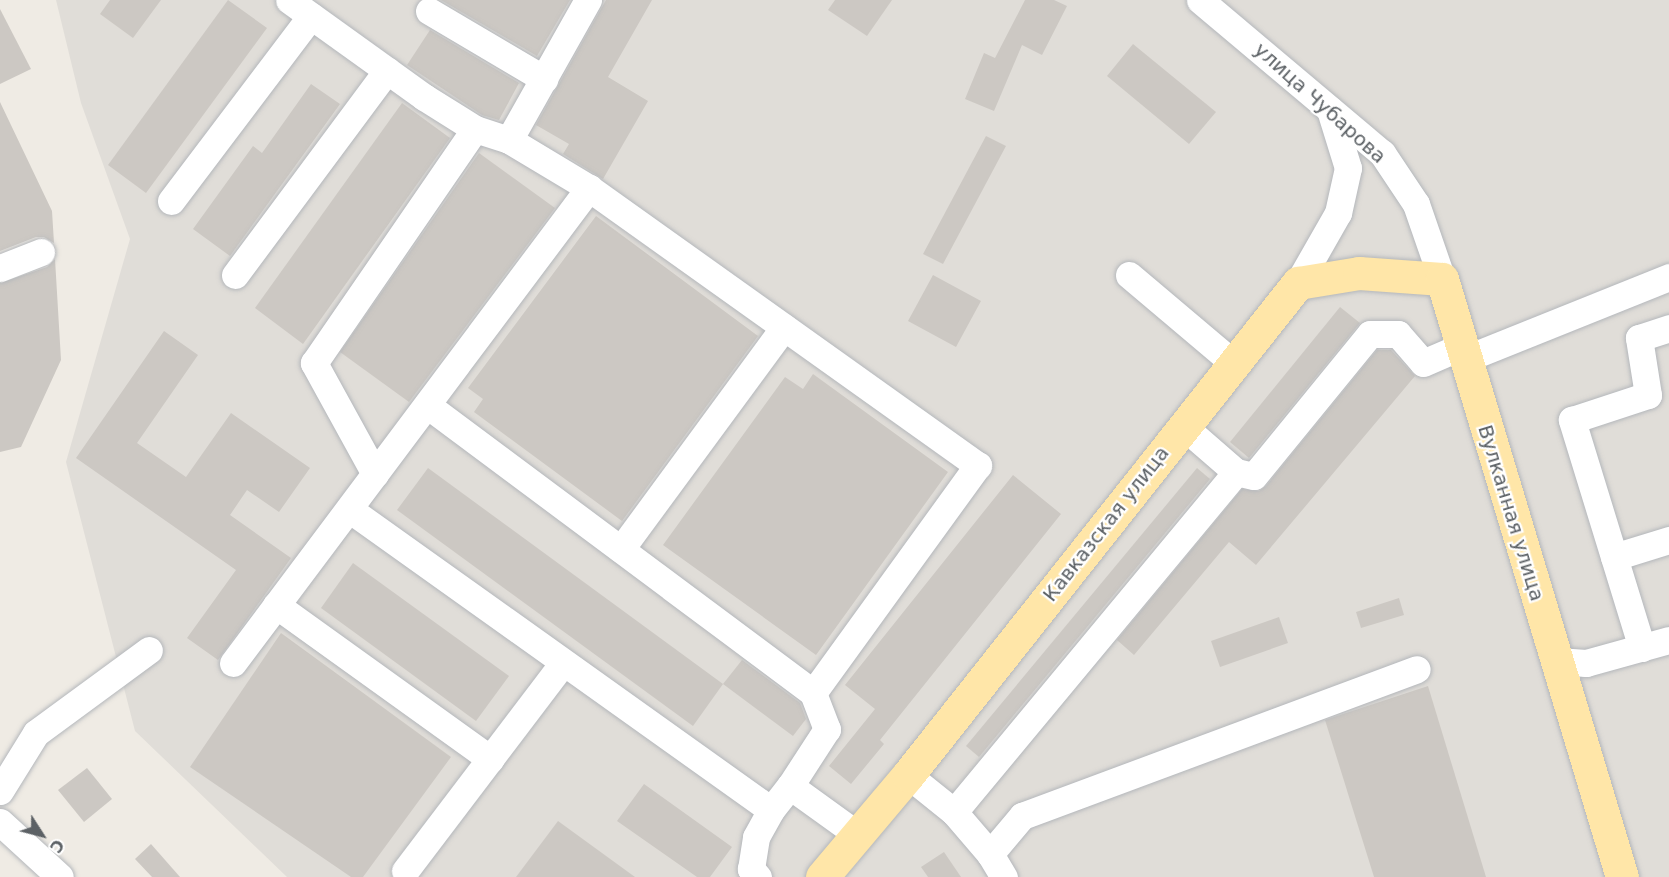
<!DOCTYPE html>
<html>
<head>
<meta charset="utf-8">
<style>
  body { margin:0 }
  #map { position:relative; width:1669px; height:877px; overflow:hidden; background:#efebe4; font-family:"DejaVu Sans",sans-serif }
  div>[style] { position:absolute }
  .industrial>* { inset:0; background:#e0ddd8 }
  .building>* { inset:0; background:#ccc8c3 }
  .roads { filter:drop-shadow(0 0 2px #b4b7bb) drop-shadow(0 0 2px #b4b7bb) }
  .minor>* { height:27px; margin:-13.5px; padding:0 13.5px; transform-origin:13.5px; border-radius:13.5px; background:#fff }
  .major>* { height:33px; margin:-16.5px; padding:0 16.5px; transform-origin:16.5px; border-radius:16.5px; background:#ffe6a8 }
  span { translate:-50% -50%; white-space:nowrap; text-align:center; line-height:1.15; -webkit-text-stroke:4.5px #fff; paint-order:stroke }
  .street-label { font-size:20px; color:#5c6165 }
  .north { position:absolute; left:12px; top:805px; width:60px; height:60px; -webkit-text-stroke:4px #fff; paint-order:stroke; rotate:126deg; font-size:16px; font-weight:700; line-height:24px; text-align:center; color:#5c6165 }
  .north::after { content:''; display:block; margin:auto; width:21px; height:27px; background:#5c6165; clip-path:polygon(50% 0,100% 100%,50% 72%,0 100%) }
</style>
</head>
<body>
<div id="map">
  <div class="industrial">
    <i style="clip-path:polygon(56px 0,1669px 0,1669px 877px,287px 877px,135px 731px,66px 462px,130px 239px,81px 103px)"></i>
  </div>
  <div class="building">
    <i style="clip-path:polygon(110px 0,161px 0,133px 38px,100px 14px)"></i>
    <i style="clip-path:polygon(228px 0,267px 28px,146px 193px,108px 165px)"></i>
    <i style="clip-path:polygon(441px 0,570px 0,537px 56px)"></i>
    <i style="clip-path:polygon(606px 0,652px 0,608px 77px,648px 101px,603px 179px,563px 154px,569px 144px,536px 125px)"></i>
    <i style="clip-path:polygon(835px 0,892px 0,867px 36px,828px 10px)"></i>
    <i style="clip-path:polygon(1025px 0,1054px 0,1067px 6px,1042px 55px,1022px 45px,994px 111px,965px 99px,984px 53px,995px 58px)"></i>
    <i style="clip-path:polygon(0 9px,31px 69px,0 84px)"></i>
    <i style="clip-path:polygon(430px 30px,519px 83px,499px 120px,482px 115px,407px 65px)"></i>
    <i style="clip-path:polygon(1133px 44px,1216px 112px,1189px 144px,1107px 76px)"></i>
    <i style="clip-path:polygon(311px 84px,340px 104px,230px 256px,193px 229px,253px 146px,262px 153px)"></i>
    <i style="clip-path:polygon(0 102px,52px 211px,54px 243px,44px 237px,36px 237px,0 251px)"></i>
    <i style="clip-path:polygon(402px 103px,450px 138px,303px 344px,255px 308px)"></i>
    <i style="clip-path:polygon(986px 136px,1006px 146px,943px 264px,923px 254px)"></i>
    <i style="clip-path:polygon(479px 153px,555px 208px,409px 402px,340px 352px)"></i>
    <i style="clip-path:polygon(596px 216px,758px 336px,622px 521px,474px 412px,483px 399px,468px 388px)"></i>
    <i style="clip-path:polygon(55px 259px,61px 360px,21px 447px,0 452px,0 283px,47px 267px)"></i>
    <i style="clip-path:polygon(933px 275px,981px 301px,956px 347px,908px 321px)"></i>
    <i style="clip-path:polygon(1340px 307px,1360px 323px,1249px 458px,1230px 442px)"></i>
    <i style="clip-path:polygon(164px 331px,198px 355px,137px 443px,186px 477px,231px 413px,310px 468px,279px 512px,247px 490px,230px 515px,291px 558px,218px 660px,187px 638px,236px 570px,76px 458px)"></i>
    <i style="clip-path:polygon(1377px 350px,1391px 350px,1415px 376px,1256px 565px,1229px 542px,1134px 655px,1117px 640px,1242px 489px,1259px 491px,1266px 486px)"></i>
    <i style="clip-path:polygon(813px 374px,948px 472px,816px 655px,663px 545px,785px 377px,803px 389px)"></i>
    <i style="clip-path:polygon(428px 468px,723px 684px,693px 726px,397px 510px)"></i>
    <i style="clip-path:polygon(1197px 468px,1210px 479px,979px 757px,966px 746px)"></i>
    <i style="clip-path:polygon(1013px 475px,1061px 514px,880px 740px,884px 744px,851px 784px,829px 766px,875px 709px,845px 685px)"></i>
    <i style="clip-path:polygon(353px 563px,509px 676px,476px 721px,321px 608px)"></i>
    <i style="clip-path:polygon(1399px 598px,1404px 615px,1361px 628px,1356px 612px)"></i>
    <i style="clip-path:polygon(1279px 617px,1288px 643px,1220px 667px,1211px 641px)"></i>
    <i style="clip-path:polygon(281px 633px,451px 757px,363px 877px,351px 877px,190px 767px)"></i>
    <i style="clip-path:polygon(742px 660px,800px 703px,806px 719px,793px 736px,723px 684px)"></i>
    <i style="clip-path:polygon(1428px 686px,1486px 877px,1374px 877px,1325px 720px)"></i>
    <i style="clip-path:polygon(87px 768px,112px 799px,84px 822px,58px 790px)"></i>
    <i style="clip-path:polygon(644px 784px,732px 847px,710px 877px,697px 877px,617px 821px)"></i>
    <i style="clip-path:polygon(558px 821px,635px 877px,516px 877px)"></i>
    <i style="clip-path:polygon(151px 844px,180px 877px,152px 877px,135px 859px)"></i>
    <i style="clip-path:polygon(944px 852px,961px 877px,928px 877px,921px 867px)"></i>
  </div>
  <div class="roads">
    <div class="minor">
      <i style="left:1200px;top:0;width:238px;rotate:40.1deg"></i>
      <i style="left:1382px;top:153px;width:61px;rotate:56.3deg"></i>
      <i style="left:1416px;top:204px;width:79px;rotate:70.9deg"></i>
      <i style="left:429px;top:11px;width:134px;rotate:30.6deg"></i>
      <i style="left:509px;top:140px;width:161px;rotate:-60.6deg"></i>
      <i style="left:589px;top:188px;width:478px;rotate:35.5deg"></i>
      <i style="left:978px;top:465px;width:281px;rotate:125.9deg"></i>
      <i style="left:171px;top:201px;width:232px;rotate:-52.9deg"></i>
      <i style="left:0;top:268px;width:44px;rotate:-21.3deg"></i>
      <i style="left:235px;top:275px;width:255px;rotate:-53.4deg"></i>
      <i style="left:1129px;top:275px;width:136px;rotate:40.2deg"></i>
      <i style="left:1298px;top:283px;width:81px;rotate:-60.3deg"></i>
      <i style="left:1338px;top:213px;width:46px;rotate:-77.5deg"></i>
      <i style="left:1348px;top:168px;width:61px;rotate:-107.2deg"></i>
      <i style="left:1465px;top:359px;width:220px;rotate:-21.9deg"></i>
      <i style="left:427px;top:405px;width:482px;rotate:36.7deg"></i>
      <i style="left:813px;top:693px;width:39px;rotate:69deg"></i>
      <i style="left:827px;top:729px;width:68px;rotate:123deg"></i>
      <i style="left:790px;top:786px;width:84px;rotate:35.8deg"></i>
      <i style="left:1183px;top:426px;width:70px;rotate:41deg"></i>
      <i style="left:375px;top:474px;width:127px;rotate:-118.8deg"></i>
      <i style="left:314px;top:363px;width:284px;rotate:-55.5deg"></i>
      <i style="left:349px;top:509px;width:518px;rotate:35.5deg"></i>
      <i style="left:771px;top:810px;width:31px;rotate:-52deg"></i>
      <i style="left:621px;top:549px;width:275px;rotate:-53.7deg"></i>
      <i style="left:1614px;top:557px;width:58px;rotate:-17.2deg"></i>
      <i style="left:276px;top:605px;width:264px;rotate:35.7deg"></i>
      <i style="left:1642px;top:648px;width:239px;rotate:-107.1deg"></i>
      <i style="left:1572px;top:420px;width:80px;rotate:-18.2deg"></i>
      <i style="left:1648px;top:395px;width:58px;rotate:-99deg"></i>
      <i style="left:1639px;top:338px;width:32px;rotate:-18deg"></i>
      <i style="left:1557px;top:661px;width:29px;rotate:4deg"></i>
      <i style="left:1586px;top:663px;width:86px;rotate:-15.5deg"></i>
      <i style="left:233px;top:663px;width:594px;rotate:-53.15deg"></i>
      <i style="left:589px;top:188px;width:93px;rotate:-149deg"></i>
      <i style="left:509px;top:140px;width:36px;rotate:-162deg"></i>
      <i style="left:475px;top:129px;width:60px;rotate:-147.9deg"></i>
      <i style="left:424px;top:97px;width:166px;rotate:-144.3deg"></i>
      <i style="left:908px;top:775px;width:59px;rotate:38.8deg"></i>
      <i style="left:954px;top:812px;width:55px;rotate:49.4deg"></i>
      <i style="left:990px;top:854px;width:27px;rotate:59deg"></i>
      <i style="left:0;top:791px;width:68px;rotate:-58.2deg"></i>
      <i style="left:36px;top:733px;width:140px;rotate:-36.3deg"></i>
      <i style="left:954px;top:812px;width:442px;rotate:-50.3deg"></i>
      <i style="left:1236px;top:472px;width:18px;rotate:13deg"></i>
      <i style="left:1254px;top:476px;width:183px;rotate:-50.8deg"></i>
      <i style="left:1370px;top:334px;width:28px"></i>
      <i style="left:1398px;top:334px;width:38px;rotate:49deg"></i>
      <i style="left:1423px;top:363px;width:40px;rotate:-23.4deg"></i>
      <i style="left:0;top:822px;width:81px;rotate:42.5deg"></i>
      <i style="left:990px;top:854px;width:50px;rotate:-49.9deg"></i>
      <i style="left:1022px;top:816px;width:421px;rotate:-20.4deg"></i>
      <i style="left:405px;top:871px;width:260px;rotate:-52.8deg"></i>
      <i style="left:758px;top:877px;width:11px;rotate:-131deg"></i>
      <i style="left:751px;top:869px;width:32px;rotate:-81deg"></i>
      <i style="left:756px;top:837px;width:31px;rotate:-61deg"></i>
    </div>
    <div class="major">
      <i style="left:822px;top:877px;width:133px;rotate:-49.9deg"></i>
      <i style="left:908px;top:775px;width:628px;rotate:-51.6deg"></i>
      <i style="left:1298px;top:283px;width:62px;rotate:-9.3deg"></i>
      <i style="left:1359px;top:273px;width:83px;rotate:4.1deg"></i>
      <i style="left:1442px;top:279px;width:625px;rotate:73.25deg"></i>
    </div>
  </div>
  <div class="street-label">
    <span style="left:1320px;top:103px;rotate:42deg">улица Чубарова</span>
    <span style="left:1511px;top:513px;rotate:73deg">Вулканная улица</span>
    <span style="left:1106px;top:524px;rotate:-52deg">Кавказская улица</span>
  </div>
  <div class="north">С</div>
</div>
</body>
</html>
